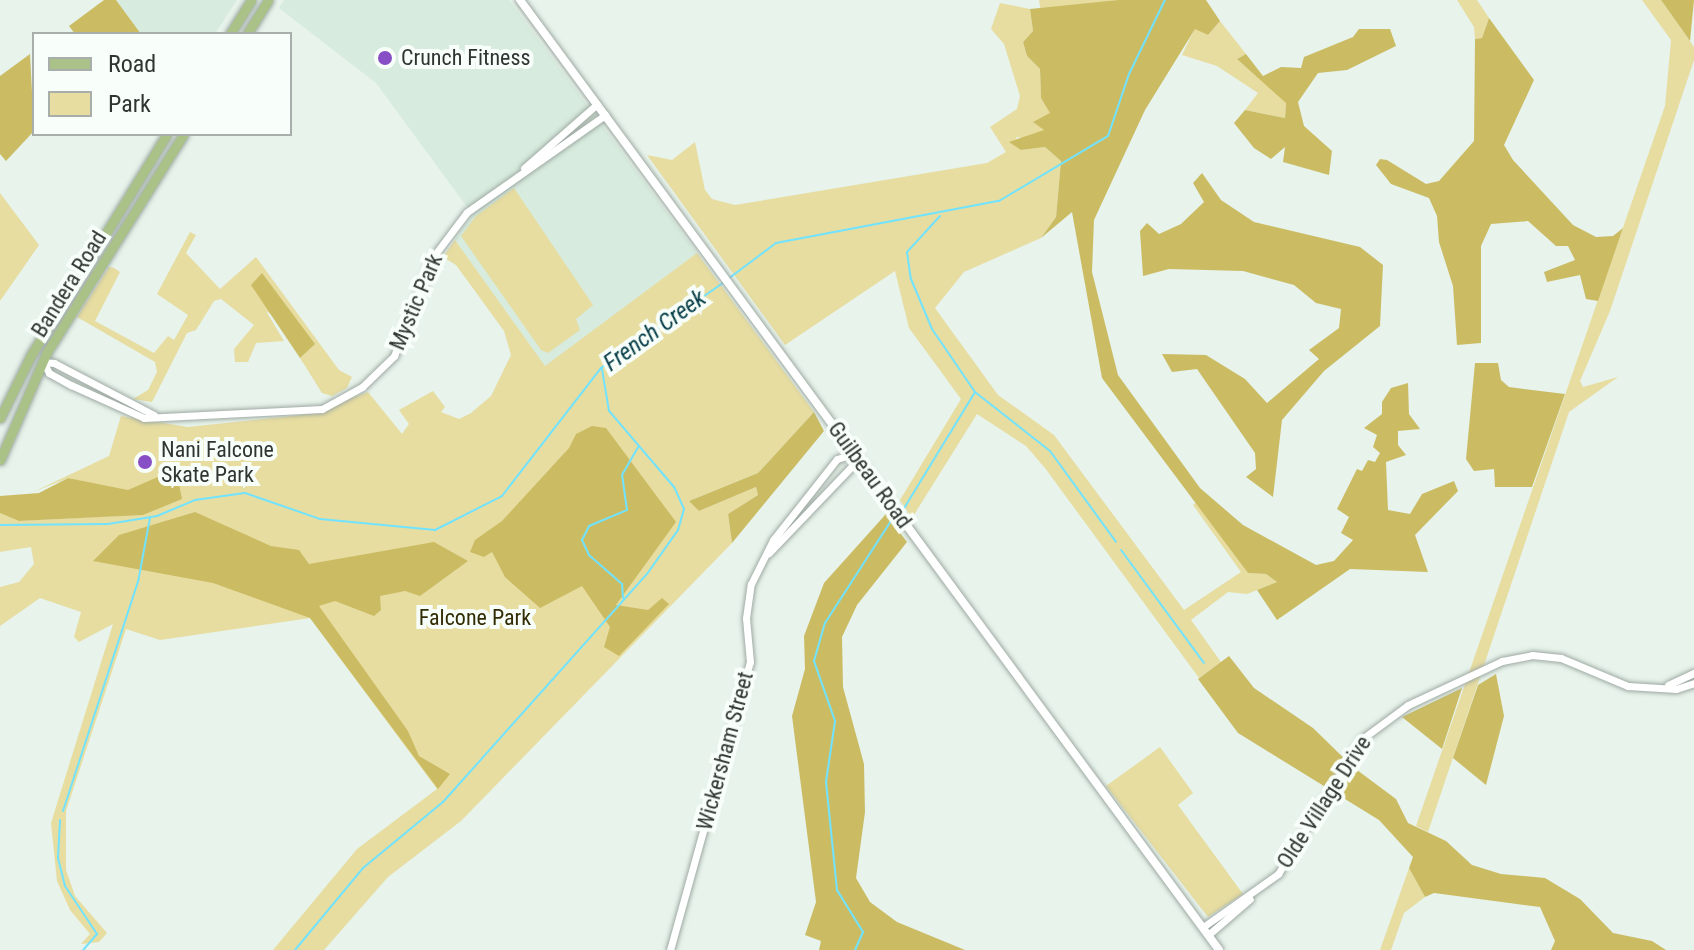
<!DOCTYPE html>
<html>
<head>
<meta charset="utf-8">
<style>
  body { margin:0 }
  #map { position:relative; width:1694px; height:950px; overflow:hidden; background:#e7f3eb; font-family:"Roboto Condensed",sans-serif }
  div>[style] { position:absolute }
  .built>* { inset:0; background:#d7ebde }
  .green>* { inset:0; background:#e7dda1 }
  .forest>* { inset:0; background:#cbbc64 }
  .stream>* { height:2px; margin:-1px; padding:0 1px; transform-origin:1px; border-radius:1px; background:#71e3ff }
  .roads { filter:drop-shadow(0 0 2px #9faaa3) drop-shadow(0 0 2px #9faaa3) }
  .tertiary>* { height:7px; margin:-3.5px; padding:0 3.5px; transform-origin:3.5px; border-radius:3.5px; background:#fff }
  .secondary>* { height:8px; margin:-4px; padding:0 4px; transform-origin:4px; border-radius:4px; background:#fff }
  .primary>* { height:9px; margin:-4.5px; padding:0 4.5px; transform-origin:4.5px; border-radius:4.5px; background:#aac287 }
  .dots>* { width:22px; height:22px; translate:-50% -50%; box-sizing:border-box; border:4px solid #f8fffa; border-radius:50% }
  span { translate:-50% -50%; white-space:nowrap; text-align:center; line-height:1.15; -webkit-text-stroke:8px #f8fffa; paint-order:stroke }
  .poi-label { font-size:22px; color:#303532 }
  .left { translate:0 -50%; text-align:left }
  .street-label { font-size:22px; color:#303532 }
  .park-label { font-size:22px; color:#322c04 }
  .water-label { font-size:24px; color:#073e49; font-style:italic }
  .legend { position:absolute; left:32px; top:32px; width:260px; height:104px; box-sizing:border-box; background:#f8fffa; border:2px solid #a8aeaa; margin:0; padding:10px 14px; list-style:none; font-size:24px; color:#303532 }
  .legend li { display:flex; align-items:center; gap:16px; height:40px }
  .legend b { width:40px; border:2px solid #a8aeaa }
</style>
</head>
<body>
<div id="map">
  <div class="built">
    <i style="clip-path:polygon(116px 0,237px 0,215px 34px,141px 34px)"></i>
    <i style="clip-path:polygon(284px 0,509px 0,697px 253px,545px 367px,455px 240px,473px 215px,376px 83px,279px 8px)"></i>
  </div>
  <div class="green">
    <i style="clip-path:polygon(1039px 0,1118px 0,1041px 11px)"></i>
    <i style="clip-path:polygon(1457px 0,1477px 0,1489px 18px,1482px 38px,1475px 39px,1474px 27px)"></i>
    <i style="clip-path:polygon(1642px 0,1661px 0,1694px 47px,1694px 60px,1610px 311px,1580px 381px,1583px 387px,1618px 377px,1569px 412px,1428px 832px,1416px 826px,1665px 106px,1671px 40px)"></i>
    <i style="clip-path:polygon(1000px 3px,1030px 9px,1033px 31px,1023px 42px,1027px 56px,1040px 69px,1041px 98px,1051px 113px,1045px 130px,1029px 139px,1016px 137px,1021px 150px,1045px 147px,1061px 161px,1056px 217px,1041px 238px,964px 272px,935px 308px,998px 395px,1054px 435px,1184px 610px,1241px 572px,1193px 505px,1198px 501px,1248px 573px,1266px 574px,1277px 582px,1247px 594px,1228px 592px,1191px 620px,1221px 662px,1199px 678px,1045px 468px,1026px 446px,977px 414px,912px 518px,900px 500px,961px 399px,909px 328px,895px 271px,785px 345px,647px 155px,672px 160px,695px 142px,705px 190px,712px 199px,735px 205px,987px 163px,1006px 152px,990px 127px,1017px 109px,1020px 96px,1004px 44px,991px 29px)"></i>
    <i style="clip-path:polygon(1220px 21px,1246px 54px,1237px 59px,1286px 102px,1285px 118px,1245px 110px,1258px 93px,1217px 66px,1182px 55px,1195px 28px,1208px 35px)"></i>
    <i style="clip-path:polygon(514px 188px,593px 305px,576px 319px,580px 330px,548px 353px,541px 350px,461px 236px,476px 216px)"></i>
    <i style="clip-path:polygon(0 193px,39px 245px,0 301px)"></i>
    <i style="clip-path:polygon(190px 232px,196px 235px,186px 253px,220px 289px,256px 257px,339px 370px,352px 377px,347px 388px,332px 396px,322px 393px,300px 358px,314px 343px,266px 311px,284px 341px,256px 343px,248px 362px,235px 362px,234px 349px,254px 325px,221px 299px,214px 301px,196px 330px,187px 333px,152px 402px,133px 399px,148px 390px,157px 372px,155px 362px,77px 317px,109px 267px,114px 268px,120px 272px,95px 321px,154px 353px,168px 336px,174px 340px,188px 315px,157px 294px)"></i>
    <i style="clip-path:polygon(455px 240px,545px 366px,697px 253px,814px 412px,758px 473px,689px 501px,699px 511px,756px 487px,758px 495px,728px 514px,732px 543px,461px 821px,388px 877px,324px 950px,273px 950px,357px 849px,437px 789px,310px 618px,160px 640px,126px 629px,66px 811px,66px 870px,75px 896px,107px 933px,99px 942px,81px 944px,90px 934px,70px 910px,57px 881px,51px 823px,113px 624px,79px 642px,74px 637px,81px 612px,40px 598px,0 626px,0 587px,19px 582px,34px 564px,31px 547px,0 552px,0 513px,20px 521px,117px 516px,110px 488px,68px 478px,33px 492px,109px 456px,121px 416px,188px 427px,310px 414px,368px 392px,402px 434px,409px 424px,399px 410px,433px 391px,445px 407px,441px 412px,459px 419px,471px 413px,491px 396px,511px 355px,504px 331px,456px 265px,443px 257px)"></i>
    <i style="clip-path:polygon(1160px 747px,1193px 793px,1178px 805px,1243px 894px,1208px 917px,1106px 786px)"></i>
    <i style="clip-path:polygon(1409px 868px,1425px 897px,1404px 913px,1391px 950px,1380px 950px)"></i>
  </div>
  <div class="forest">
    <i style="clip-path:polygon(104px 0,116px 0,141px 34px,75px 34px,69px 26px)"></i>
    <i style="clip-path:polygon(1118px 0,1206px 0,1220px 21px,1208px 35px,1195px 29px,1145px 110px,1094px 220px,1092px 272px,1118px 375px,1200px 488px,1243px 525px,1316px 565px,1334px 561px,1353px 540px,1341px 533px,1349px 517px,1337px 509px,1357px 469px,1362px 471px,1368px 460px,1375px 462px,1380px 453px,1373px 447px,1377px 435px,1364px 428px,1382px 414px,1382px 402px,1391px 388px,1408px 383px,1409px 414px,1420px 429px,1398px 431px,1398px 445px,1406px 455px,1386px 462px,1388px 510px,1410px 514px,1422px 494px,1454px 481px,1458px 491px,1415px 535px,1428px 572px,1350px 569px,1277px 620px,1257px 590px,1277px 582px,1266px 574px,1248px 573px,1102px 378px,1072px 212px,1041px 238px,1056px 217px,1061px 161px,1045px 147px,1021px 150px,1009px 142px,1044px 130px,1033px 122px,1050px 113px,1041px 98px,1040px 69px,1027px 56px,1023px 42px,1033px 31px,1030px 9px)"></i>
    <i style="clip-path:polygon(1661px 0,1694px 0,1690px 41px)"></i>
    <i style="clip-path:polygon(1489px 18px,1534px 80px,1504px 145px,1513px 160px,1573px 225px,1596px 237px,1613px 236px,1623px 228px,1598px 301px,1586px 299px,1580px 275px,1547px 282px,1544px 272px,1575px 260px,1568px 246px,1556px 246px,1528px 221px,1491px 224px,1481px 246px,1481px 343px,1457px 345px,1453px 286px,1439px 242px,1437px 216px,1429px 198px,1391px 184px,1376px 165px,1380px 159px,1387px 160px,1426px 184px,1439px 181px,1474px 141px,1475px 39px,1482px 38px)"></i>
    <i style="clip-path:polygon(1359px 29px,1390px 29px,1396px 46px,1347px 70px,1318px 73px,1298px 102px,1304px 126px,1332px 151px,1329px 175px,1283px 162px,1285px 147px,1271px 159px,1254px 148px,1234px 123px,1245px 110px,1285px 118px,1286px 103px,1237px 59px,1246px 54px,1263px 76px,1281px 67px,1301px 68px,1304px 57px,1353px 37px)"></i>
    <i style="clip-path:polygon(30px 54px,34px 131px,6px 161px,0 154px,0 76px)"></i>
    <i style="clip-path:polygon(1202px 173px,1221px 200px,1254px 222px,1360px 247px,1383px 265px,1380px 326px,1324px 371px,1282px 420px,1273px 497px,1246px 477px,1256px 469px,1255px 453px,1197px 369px,1172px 372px,1162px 354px,1206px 355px,1245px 379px,1267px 403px,1319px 359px,1309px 350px,1339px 328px,1341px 309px,1316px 303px,1294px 285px,1243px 271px,1169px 269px,1143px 276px,1140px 231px,1147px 223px,1159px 234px,1181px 224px,1204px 202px,1193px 183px)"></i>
    <i style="clip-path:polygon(262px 273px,315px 344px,300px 358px,251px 285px)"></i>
    <i style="clip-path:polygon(1475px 363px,1498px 363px,1501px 380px,1509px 387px,1565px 394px,1532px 487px,1495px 487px,1494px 469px,1474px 471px,1466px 459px)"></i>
    <i style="clip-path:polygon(814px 412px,824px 431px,732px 543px,728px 514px,758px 495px,756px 487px,699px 511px,689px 501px,758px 473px)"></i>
    <i style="clip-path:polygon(592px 426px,606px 428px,676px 522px,616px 605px,648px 610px,662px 598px,669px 604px,619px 656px,604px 647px,610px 627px,582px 586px,540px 608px,505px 577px,492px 552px,484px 557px,470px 552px,475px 540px,502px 521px,569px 448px,576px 434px)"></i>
    <i style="clip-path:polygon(176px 469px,182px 499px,143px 515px,19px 521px,0 513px,0 496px,39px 493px,68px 478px,128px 490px)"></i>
    <i style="clip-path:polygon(195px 512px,271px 546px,299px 550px,309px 564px,434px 542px,468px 561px,420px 596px,405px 591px,380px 596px,381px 610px,374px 616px,335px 601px,319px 606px,408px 731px,419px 756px,450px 774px,438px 789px,310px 618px,213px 583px,93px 561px,119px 535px)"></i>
    <i style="clip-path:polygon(886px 514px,907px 542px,857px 605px,842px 637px,843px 687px,864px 764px,865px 812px,856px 878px,870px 902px,897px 922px,965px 950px,819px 950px,821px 941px,805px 935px,816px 902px,792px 716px,805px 669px,804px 636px,824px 583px)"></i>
    <i style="clip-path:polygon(1229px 656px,1254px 688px,1313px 728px,1353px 767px,1396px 799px,1408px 823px,1446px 841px,1472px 865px,1501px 874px,1545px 878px,1580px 899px,1613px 933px,1652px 941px,1666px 950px,1551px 950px,1555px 941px,1540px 907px,1434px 893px,1425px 897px,1409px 868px,1413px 857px,1379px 820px,1238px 733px,1198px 679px)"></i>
    <i style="clip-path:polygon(1496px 674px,1504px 716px,1486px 785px,1453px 758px,1478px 685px)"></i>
    <i style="clip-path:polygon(1462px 688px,1442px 749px,1402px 717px)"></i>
  </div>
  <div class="stream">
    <i style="left:940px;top:216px;width:49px;rotate:132.5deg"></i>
    <i style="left:907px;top:252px;width:27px;rotate:82deg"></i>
    <i style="left:911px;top:279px;width:54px;rotate:67.2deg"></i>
    <i style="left:932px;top:329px;width:76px;rotate:55.7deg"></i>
    <i style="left:975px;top:392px;width:95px;rotate:38.2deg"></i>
    <i style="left:1050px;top:451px;width:112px;rotate:54deg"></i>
    <i style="left:728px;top:279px;width:60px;rotate:-36.9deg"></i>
    <i style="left:776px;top:243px;width:227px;rotate:-10.7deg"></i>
    <i style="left:999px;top:201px;width:127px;rotate:-30.8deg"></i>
    <i style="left:1108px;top:136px;width:65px;rotate:-71.3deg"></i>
    <i style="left:1129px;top:74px;width:82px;rotate:-64.1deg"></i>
    <i style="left:903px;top:510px;width:138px;rotate:-58.6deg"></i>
    <i style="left:0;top:525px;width:108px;rotate:-0.5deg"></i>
    <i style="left:108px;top:524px;width:50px;rotate:-9.3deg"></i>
    <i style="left:157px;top:516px;width:41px;rotate:-22.8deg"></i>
    <i style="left:195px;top:500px;width:50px;rotate:-8deg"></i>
    <i style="left:245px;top:493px;width:79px;rotate:19.1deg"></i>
    <i style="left:320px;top:519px;width:116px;rotate:5.5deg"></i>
    <i style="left:435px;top:530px;width:75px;rotate:-26.9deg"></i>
    <i style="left:502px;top:496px;width:162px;rotate:-52.3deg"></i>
    <i style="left:601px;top:368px;width:149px;rotate:-34.9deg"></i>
    <i style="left:1121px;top:550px;width:140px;rotate:53.7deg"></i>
    <i style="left:623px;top:598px;width:14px;rotate:-94deg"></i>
    <i style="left:622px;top:584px;width:44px;rotate:-138.7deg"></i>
    <i style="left:589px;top:555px;width:17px;rotate:-115deg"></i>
    <i style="left:582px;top:540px;width:16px;rotate:-63deg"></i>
    <i style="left:589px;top:526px;width:41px;rotate:-22.8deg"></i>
    <i style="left:627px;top:510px;width:35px;rotate:-98deg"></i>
    <i style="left:622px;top:475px;width:32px;rotate:-60deg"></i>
    <i style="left:63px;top:811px;width:241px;rotate:-71.9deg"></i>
    <i style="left:138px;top:582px;width:65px;rotate:-79.4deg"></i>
    <i style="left:60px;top:820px;width:38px;rotate:93deg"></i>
    <i style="left:58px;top:858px;width:29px;rotate:76deg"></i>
    <i style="left:65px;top:886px;width:58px;rotate:56.3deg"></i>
    <i style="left:97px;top:934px;width:21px;rotate:131deg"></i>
    <i style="left:295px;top:950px;width:107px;rotate:-50.3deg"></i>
    <i style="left:363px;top:868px;width:104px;rotate:-39.5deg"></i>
    <i style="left:443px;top:802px;width:306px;rotate:-48.2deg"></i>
    <i style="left:647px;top:574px;width:54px;rotate:-54.8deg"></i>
    <i style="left:678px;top:530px;width:22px;rotate:-74deg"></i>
    <i style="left:684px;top:509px;width:24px;rotate:-114deg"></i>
    <i style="left:674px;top:487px;width:100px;rotate:-130.5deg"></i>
    <i style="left:609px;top:411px;width:43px;rotate:-99.5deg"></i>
    <i style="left:855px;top:950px;width:20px;rotate:-66deg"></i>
    <i style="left:863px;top:932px;width:49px;rotate:-121.8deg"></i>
    <i style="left:837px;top:890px;width:109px;rotate:-95.8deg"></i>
    <i style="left:826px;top:782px;width:62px;rotate:-81.6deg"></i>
    <i style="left:835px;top:721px;width:64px;rotate:-109.3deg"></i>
    <i style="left:814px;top:661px;width:40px;rotate:-74deg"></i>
    <i style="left:825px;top:623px;width:125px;rotate:-57.1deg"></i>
  </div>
  <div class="roads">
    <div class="tertiary">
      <i style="left:524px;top:168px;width:97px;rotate:-41.2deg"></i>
      <i style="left:154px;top:415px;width:113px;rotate:-152.5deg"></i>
      <i style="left:54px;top:363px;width:11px;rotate:-175deg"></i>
      <i style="left:43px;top:362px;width:13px;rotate:61deg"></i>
      <i style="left:49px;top:373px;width:25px;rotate:29deg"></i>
      <i style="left:71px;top:385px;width:80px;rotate:24.3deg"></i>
      <i style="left:144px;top:418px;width:178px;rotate:-2.9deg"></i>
      <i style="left:322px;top:409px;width:46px;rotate:-28.8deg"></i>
      <i style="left:362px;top:387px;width:45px;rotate:-44.1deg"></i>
      <i style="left:394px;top:356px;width:106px;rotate:-68.5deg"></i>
      <i style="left:433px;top:257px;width:56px;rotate:-52.9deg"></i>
      <i style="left:467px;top:212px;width:169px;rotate:-35.1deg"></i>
      <i style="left:1668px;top:685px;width:29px;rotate:-25deg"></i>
      <i style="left:1203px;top:927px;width:92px;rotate:-35.2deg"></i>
      <i style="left:1278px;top:874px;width:159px;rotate:-58.1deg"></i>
      <i style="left:1362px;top:739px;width:57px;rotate:-36.5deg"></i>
      <i style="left:1408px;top:705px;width:104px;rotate:-25.1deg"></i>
      <i style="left:1502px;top:661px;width:31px;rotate:-11deg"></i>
      <i style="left:1532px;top:655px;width:29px;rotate:6deg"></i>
      <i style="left:1561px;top:658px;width:73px;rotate:22.7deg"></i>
      <i style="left:1628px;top:686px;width:48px;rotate:3.6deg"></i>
      <i style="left:1676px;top:689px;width:19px;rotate:-18deg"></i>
      <i style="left:1208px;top:935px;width:55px;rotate:-40.6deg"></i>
      <i style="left:670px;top:950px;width:299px;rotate:-74.5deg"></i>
      <i style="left:750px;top:662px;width:44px;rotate:-95.2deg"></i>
      <i style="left:746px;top:618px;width:34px;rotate:-82deg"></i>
      <i style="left:751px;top:584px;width:49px;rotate:-63.4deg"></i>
      <i style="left:773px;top:540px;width:103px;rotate:-51.7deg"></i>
      <i style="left:837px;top:459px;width:19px;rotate:-18deg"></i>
      <i style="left:855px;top:453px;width:12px;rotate:99deg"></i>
      <i style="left:853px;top:465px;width:122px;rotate:133.7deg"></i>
    </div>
    <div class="secondary">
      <i style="left:520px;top:0;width:1179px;rotate:53.65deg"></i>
    </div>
    <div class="primary">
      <i style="left:230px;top:34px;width:40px;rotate:-58deg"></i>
      <i style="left:247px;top:34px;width:40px;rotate:-58deg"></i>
      <i style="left:0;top:418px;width:70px;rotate:-63.8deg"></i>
      <i style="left:31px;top:355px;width:259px;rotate:-58.4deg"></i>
      <i style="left:0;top:460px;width:118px;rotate:-66.5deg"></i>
      <i style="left:47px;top:352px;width:257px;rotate:-57.9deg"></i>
    </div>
  </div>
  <div class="dots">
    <i style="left:385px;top:58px;background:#884ec5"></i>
    <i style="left:145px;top:462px;background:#884ec5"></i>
  </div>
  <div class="poi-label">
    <span class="left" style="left:401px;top:58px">Crunch Fitness</span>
    <span class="left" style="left:161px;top:462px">Nani Falcone<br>Skate Park</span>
  </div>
  <div class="street-label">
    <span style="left:69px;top:284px;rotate:-58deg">Bandera Road</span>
    <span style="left:416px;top:302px;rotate:-67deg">Mystic Park</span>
    <span style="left:870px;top:475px;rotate:54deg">Guilbeau Road</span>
    <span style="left:725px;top:751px;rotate:-75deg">Wickersham Street</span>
    <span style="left:1324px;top:802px;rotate:-57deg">Olde Village Drive</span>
  </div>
  <div class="park-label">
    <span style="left:475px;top:618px">Falcone Park</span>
  </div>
  <div class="water-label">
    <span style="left:655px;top:331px;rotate:-36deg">French Creek</span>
  </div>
  <ul class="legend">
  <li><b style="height:10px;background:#aac287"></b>Road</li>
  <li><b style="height:22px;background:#e7dda1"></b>Park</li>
  </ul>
</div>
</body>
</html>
